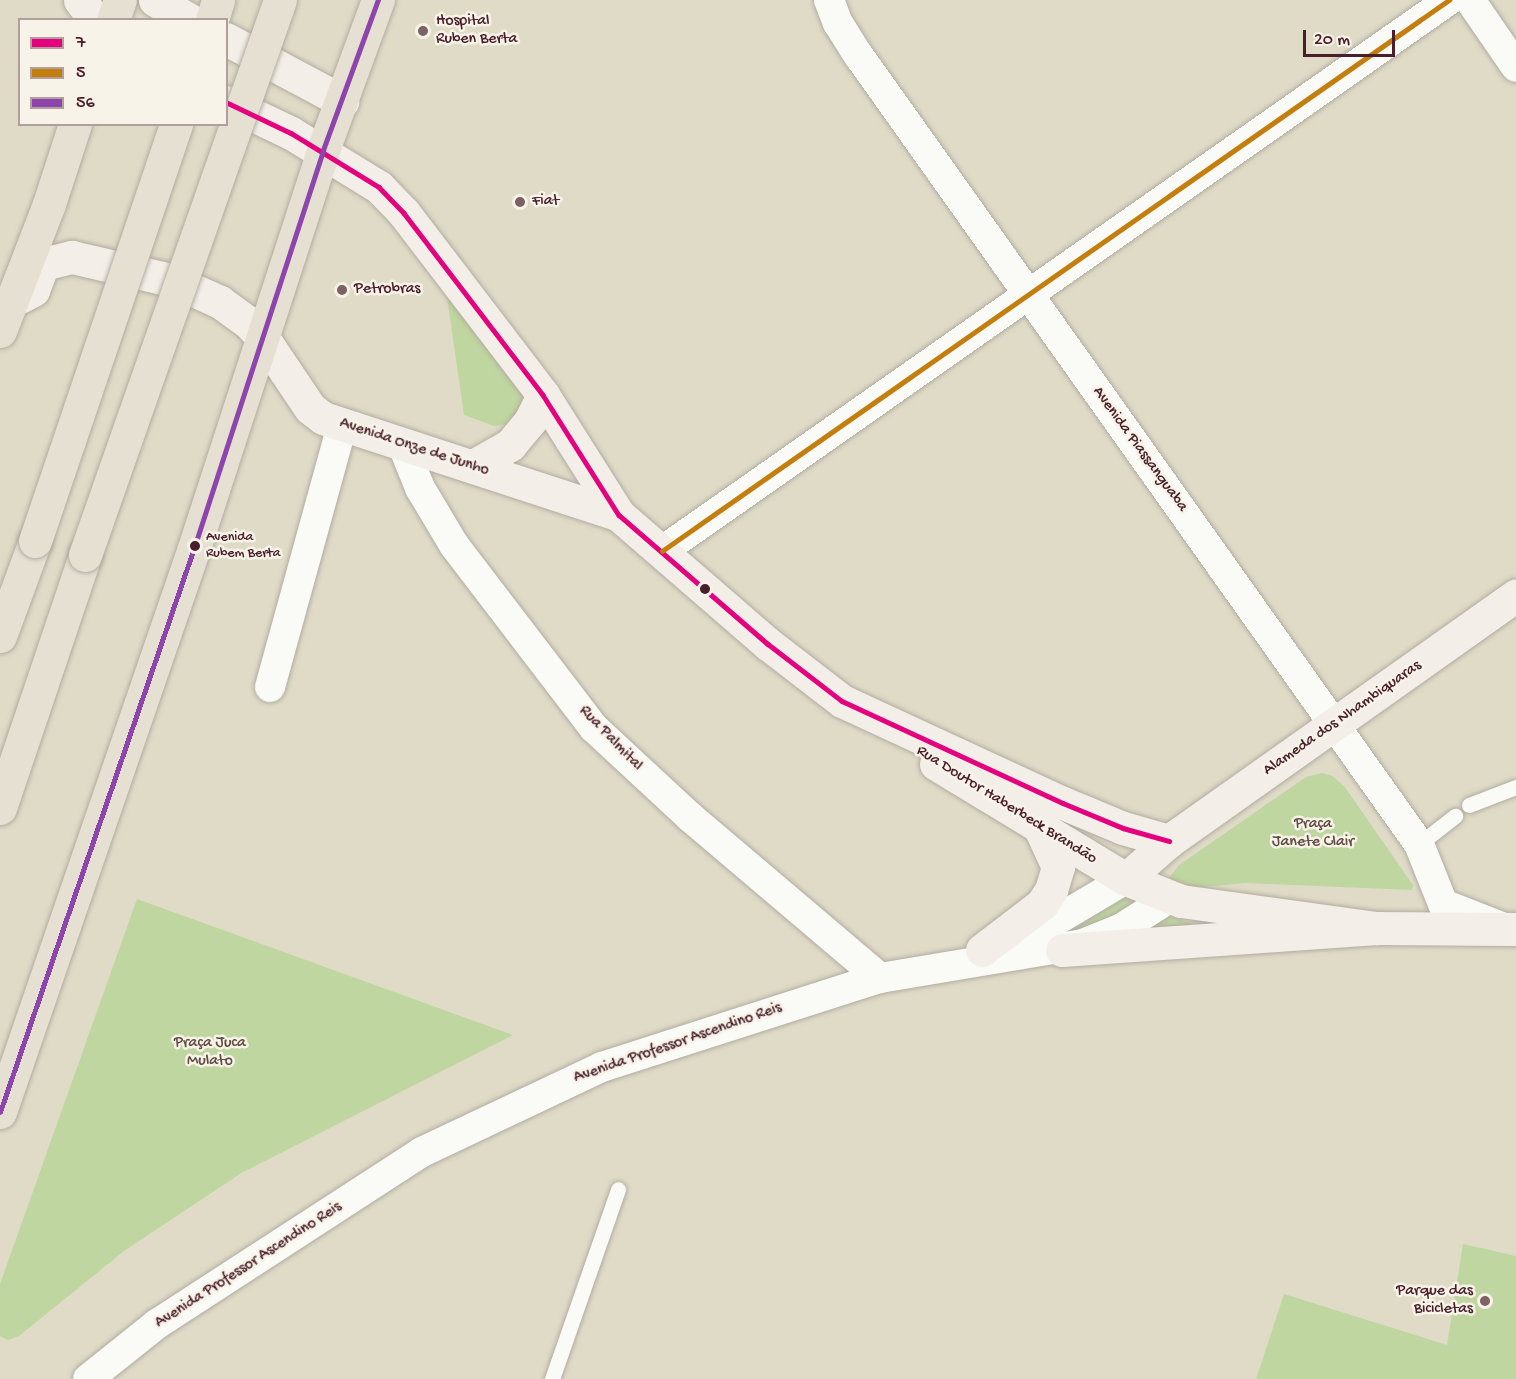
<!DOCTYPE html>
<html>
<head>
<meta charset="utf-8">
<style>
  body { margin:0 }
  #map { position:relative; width:1516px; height:1379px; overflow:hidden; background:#dfdbc7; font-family:"Gochi Hand",sans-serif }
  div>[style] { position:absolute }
  .green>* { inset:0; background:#bfd6a0 }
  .roads { filter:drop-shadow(0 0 2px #b2aca0) drop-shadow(0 0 2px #b2aca0) }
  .lane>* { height:15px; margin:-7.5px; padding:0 7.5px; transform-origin:7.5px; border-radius:7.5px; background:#fafaf7 }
  .street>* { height:30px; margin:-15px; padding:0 15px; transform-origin:15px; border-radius:15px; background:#fafaf7 }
  .secondary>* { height:33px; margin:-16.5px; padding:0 16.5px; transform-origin:16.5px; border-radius:16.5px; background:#f3efe8 }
  .highway>* { height:33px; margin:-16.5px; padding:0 16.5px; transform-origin:16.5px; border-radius:16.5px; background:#e6e0d3 }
  .bridges { filter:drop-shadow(0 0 2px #b2aca0) drop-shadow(0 0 2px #b2aca0) }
  .highway-bridge>* { height:33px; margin:-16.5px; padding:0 16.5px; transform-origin:16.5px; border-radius:16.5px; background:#e6e0d3 }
  .bus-1>* { height:4.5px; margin:-2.25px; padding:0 2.25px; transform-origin:2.25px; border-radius:2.25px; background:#e5007d }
  .bus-2>* { height:4.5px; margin:-2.25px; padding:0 2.25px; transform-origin:2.25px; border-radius:2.25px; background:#c37e0d }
  .bus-3>* { height:4.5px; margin:-2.25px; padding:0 2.25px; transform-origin:2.25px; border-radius:2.25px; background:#8e44ad }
  .dots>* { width:16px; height:16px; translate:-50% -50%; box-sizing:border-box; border:3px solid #f7f3e8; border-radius:50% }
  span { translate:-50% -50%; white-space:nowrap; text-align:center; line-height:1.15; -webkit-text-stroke:5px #f7f3e8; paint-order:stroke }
  .bus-label { font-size:14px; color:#4a1f2b }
  .left { translate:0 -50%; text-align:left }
  .poi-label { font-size:16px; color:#4a1f2b }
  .right { translate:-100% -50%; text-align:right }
  .street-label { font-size:16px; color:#4a1f2b }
  .park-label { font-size:16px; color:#604c40 }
  .legend { position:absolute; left:18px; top:18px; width:210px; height:108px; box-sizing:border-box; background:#f7f3e8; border:2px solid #b29e9c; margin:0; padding:8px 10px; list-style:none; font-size:18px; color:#4a1f2b }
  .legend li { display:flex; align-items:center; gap:12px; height:30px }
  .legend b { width:30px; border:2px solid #b29e9c }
  .scale { position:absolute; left:1303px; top:30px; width:92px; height:27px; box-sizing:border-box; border:3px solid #4a1f2b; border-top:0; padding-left:8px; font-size:18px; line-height:21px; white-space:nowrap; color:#4a1f2b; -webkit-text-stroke:4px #f7f3e8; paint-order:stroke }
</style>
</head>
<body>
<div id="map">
  <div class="green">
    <i style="clip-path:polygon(447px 297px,523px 386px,522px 406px,510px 424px,494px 426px,464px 415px)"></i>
    <i style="clip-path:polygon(1322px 773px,1332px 776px,1344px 786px,1413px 885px,1412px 890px,1245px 883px,1184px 889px,1169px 878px,1179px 865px,1306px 777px)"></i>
    <i style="clip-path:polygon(1126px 892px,1168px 916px,1206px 928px,1053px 934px)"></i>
    <i style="clip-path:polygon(137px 899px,513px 1035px,243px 1172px,124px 1251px,19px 1336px,8px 1340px,0 1336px,0 1284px)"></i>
    <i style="clip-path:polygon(1463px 1244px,1516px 1256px,1516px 1379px,1256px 1379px,1284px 1294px,1447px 1345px)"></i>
  </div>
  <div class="roads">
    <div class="lane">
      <i style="left:1469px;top:805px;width:50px;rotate:-21deg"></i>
      <i style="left:1419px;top:844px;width:46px;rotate:-37.9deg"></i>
      <i style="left:552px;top:1379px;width:201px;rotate:-70.8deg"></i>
    </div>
    <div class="street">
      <i style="left:829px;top:0;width:25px;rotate:69deg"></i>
      <i style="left:838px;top:23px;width:39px;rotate:58deg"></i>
      <i style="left:859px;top:56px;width:967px;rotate:54.6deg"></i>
      <i style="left:1419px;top:844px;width:65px;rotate:68.2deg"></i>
      <i style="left:1443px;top:904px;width:63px;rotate:21.3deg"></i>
      <i style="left:1470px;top:0;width:81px;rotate:55.5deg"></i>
      <i style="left:403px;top:446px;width:45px;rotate:68deg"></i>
      <i style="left:420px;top:488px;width:66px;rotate:59.2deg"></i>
      <i style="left:454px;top:545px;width:230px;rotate:52.6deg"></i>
      <i style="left:594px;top:728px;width:131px;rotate:42.8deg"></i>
      <i style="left:690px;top:817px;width:249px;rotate:40.3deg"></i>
      <i style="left:662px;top:551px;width:961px;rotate:-35deg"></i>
      <i style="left:270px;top:687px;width:271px;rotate:-74.6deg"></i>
      <i style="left:997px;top:945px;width:57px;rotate:-21.6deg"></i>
      <i style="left:1050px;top:924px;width:88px;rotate:-30.6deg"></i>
      <i style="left:88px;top:1379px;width:88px;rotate:-38.6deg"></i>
      <i style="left:157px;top:1324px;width:316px;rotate:-33deg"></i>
      <i style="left:422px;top:1152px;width:199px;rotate:-25.3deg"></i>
      <i style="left:602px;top:1067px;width:292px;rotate:-17.8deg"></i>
      <i style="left:880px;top:978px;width:206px;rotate:-9.5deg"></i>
      <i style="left:1083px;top:944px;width:42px;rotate:-22.3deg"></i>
      <i style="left:1122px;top:928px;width:58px;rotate:-32.3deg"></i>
    </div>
    <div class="secondary">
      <i style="left:80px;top:0;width:25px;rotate:53deg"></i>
      <i style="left:155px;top:0;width:40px;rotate:29.7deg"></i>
      <i style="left:226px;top:39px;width:132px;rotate:28.1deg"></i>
      <i style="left:226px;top:102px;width:72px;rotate:25.5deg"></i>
      <i style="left:291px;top:133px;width:103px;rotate:31.5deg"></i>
      <i style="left:379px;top:187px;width:36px;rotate:46deg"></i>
      <i style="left:404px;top:213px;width:229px;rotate:52.6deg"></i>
      <i style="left:543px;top:395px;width:142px;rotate:57.7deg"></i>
      <i style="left:619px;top:515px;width:197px;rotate:40.9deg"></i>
      <i style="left:768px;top:644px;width:93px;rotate:37.6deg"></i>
      <i style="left:842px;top:701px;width:243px;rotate:24.8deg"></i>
      <i style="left:1063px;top:803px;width:65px;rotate:22.6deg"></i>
      <i style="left:1123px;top:828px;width:48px;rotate:15.8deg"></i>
      <i style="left:20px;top:297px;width:15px;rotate:-28deg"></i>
      <i style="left:33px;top:290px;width:28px;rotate:-69deg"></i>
      <i style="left:43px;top:264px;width:30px;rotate:-14deg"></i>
      <i style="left:72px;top:257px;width:102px;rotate:13.1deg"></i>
      <i style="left:171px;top:280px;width:54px;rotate:24.2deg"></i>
      <i style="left:220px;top:302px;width:34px;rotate:36deg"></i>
      <i style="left:248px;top:322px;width:22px;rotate:47deg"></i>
      <i style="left:263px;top:338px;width:84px;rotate:56.1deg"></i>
      <i style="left:310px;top:408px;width:16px;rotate:38deg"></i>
      <i style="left:323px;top:418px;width:311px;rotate:18.1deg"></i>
      <i style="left:473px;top:466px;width:43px;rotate:-29.6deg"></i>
      <i style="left:510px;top:445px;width:31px;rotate:-50deg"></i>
      <i style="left:530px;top:421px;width:29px;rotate:-63deg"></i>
      <i style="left:936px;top:764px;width:222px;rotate:31.2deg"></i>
      <i style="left:1126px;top:879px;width:59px;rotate:21.8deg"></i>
      <i style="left:1181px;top:901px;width:197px;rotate:7.9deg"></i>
      <i style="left:1126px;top:879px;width:57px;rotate:-41.5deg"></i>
      <i style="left:1169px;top:841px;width:425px;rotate:-35.3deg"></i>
      <i style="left:982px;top:950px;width:76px;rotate:-37.5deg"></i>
      <i style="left:1042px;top:904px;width:17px;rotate:-57deg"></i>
      <i style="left:1051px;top:890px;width:24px;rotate:-73deg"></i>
      <i style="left:1058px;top:867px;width:43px;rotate:-114.8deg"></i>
      <i style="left:1062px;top:950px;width:315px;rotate:-4deg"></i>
      <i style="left:1376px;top:928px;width:140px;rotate:0.4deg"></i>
    </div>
    <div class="highway">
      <i style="left:113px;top:20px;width:21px;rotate:-71deg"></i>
      <i style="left:212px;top:20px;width:21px;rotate:-73deg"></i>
      <i style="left:0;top:331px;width:136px;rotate:-68.9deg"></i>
      <i style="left:49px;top:204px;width:84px;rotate:-72deg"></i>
      <i style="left:0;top:636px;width:101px;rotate:-69.8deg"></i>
      <i style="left:0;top:808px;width:267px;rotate:-71.4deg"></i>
      <i style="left:0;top:1112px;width:596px;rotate:-71.02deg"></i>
      <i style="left:194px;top:548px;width:418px;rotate:-72deg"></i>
      <i style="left:323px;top:150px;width:160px;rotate:-69.9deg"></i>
    </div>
  </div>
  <div class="bridges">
    <div class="highway-bridge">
      <i style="left:35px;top:541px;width:440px;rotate:-71.3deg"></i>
      <i style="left:85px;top:555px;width:588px;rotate:-70.64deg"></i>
    </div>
  </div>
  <div class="bus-1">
    <i style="left:226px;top:102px;width:72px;rotate:25.5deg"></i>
    <i style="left:291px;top:133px;width:103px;rotate:31.5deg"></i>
    <i style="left:379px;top:187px;width:36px;rotate:46deg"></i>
    <i style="left:404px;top:213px;width:229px;rotate:52.6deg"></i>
    <i style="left:543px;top:395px;width:142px;rotate:57.7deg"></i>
    <i style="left:619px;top:515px;width:197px;rotate:40.9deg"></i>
    <i style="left:768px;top:644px;width:93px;rotate:37.6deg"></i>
    <i style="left:842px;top:701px;width:243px;rotate:24.8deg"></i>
    <i style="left:1063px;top:803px;width:65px;rotate:22.6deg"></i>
    <i style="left:1123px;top:828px;width:48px;rotate:15.8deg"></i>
  </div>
  <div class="bus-2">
    <i style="left:662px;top:551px;width:961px;rotate:-35deg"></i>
  </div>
  <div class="bus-3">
    <i style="left:0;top:1112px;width:596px;rotate:-71.02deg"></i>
    <i style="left:194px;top:548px;width:418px;rotate:-72deg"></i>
    <i style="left:323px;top:150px;width:160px;rotate:-69.9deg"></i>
  </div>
  <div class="dots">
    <i style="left:423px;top:31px;background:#7e6162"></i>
    <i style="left:520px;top:202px;background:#7e6162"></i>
    <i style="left:342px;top:290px;background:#7e6162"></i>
    <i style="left:195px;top:546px;background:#4a1f2b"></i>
    <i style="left:705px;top:589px;background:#4a1f2b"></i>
    <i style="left:1485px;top:1301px;background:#7e6162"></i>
  </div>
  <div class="bus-label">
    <span class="left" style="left:206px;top:546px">Avenida<br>Rubem Berta</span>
  </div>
  <div class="poi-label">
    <span class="left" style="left:436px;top:31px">Hospital<br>Ruben Berta</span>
    <span class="left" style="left:532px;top:202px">Fiat</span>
    <span class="left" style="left:354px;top:290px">Petrobras</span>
    <span class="right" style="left:1473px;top:1301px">Parque das<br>Bicicletas</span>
  </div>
  <div class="street-label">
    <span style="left:414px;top:448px;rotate:18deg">Avenida Onze de Junho</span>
    <span style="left:1139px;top:450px;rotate:54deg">Avenida Piassanguaba</span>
    <span style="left:1343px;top:719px;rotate:-35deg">Alameda dos Nhambiquaras</span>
    <span style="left:610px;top:739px;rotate:46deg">Rua Palmital</span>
    <span style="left:1006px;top:806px;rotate:32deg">Rua Doutor Haberbeck Brandão</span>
    <span style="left:678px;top:1044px;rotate:-19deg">Avenida Professor Ascendino Reis</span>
    <span style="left:249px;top:1266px;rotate:-33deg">Avenida Professor Ascendino Reis</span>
  </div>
  <div class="park-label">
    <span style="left:1313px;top:834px">Praça<br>Janete Clair</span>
    <span style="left:210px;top:1053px">Praça Juca<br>Mulato</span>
  </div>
  <ul class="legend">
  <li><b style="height:8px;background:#e5007d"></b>7</li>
  <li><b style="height:8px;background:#c37e0d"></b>5</li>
  <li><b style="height:8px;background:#8e44ad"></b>56</li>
  </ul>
  <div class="scale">20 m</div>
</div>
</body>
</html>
